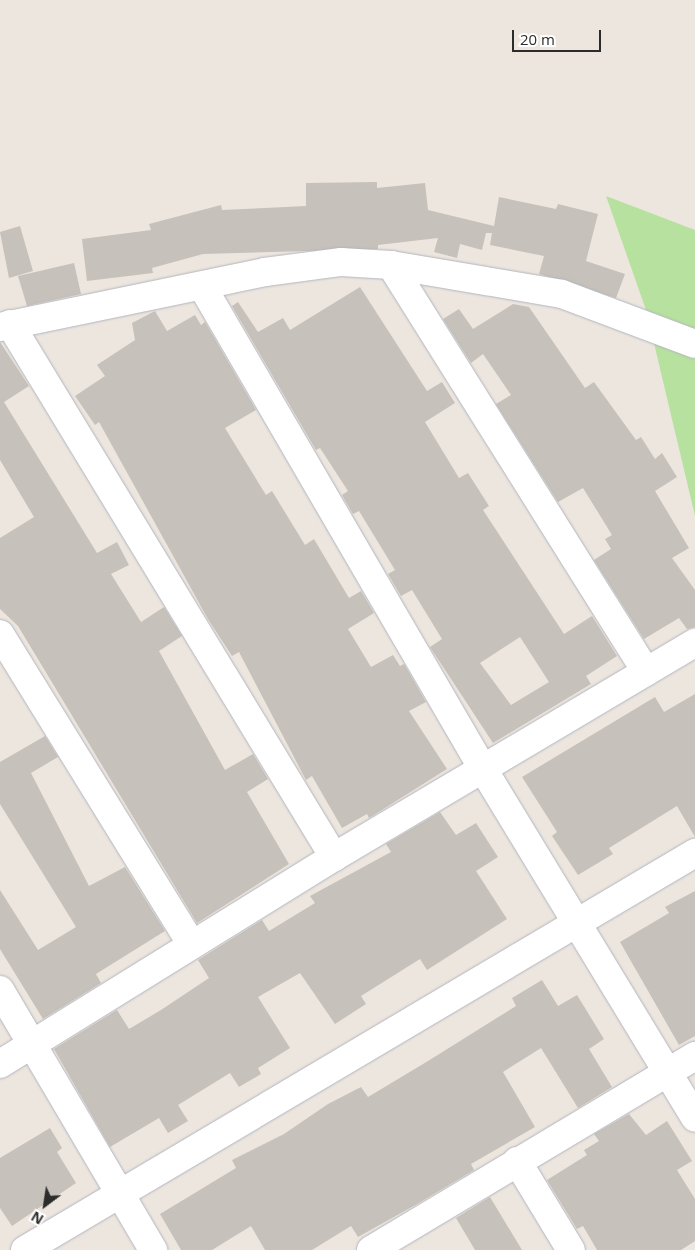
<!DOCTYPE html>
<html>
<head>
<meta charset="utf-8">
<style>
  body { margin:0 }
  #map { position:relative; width:695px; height:1250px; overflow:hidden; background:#ede6df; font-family:"Open Sans",sans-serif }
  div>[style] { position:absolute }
  .green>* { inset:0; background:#b7e19e }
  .building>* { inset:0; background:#c6c1ba }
  .roads { filter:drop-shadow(0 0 1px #b2b5bf) drop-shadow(0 0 1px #b2b5bf) }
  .minor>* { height:28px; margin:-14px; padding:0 14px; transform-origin:14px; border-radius:14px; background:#fff }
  span { translate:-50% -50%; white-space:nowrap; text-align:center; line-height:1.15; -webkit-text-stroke:4px #fff; paint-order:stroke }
  .north { position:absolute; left:20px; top:1180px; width:50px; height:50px; -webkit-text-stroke:4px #fff; paint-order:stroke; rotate:211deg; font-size:14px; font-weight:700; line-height:20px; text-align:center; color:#2c2c2c }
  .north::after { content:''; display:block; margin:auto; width:18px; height:22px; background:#2c2c2c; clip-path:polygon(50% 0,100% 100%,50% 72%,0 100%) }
  .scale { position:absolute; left:512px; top:30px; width:89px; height:22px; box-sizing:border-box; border:2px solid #2c2c2c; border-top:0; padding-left:6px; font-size:15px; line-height:18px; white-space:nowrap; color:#2c2c2c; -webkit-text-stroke:4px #fff; paint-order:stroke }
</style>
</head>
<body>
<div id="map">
  <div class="green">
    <i style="clip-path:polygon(606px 196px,695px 230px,695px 331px,646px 310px)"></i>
    <i style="clip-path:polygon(653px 339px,695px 354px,695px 516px)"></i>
  </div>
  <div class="building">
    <i style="clip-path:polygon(377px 182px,377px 188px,425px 183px,428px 210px,494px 226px,499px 197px,556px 209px,558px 204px,598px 214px,586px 261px,625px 274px,616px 298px,539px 274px,544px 256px,490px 245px,492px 233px,486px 233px,482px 250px,460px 244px,457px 258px,434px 252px,438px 238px,378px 245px,378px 249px,203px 254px,152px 268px,153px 273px,87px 281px,82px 239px,151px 230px,149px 224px,221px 205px,222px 210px,306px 206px,306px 183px)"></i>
    <i style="clip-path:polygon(20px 226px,33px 271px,9px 278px,0 232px)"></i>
    <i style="clip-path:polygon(74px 263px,81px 294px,27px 306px,18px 276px)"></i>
    <i style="clip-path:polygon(evenodd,360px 287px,427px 391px,442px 382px,455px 403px,425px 422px,459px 478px,468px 473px,489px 506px,483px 510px,564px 634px,592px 616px,617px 656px,586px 676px,591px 684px,493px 743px,430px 647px,442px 639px,412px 590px,401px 596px,388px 574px,395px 570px,359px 511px,353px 514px,342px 495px,348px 491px,320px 448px,316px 450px,232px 306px,238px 302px,258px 332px,283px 318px,290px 330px,360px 287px,520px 637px,549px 682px,511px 705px,480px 663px,520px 637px)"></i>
    <i style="clip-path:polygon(513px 304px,529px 307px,585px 388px,594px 382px,636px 440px,641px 437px,655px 459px,662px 453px,677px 477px,655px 491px,689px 548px,672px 558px,695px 590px,695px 627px,687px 629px,679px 618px,644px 639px,594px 560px,611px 549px,605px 539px,612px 535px,583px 488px,558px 502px,496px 404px,511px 395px,483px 354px,471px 363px,443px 319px,459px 309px,473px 329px)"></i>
    <i style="clip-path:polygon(155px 311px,167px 331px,195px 315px,201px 325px,205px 322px,256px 410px,225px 428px,266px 495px,272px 491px,305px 545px,314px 539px,349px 598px,361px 591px,374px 613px,348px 629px,371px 667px,393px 655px,400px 666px,404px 664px,426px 702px,409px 711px,447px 769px,369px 818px,367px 814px,342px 828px,312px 776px,306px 780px,239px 652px,232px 656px,208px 619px,99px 422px,95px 425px,75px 396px,105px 376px,97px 365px,135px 340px,132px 323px)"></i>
    <i style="clip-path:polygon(0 342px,29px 386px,4px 402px,97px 553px,117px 542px,129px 565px,111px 574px,141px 622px,164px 607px,182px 636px,159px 651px,225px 770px,253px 754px,268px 779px,247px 792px,289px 864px,197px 923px,18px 626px,0 609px,0 538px,34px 517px,0 460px)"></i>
    <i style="clip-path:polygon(695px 694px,695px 837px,677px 806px,609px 848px,613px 854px,578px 875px,552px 836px,557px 832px,522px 777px,655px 697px,664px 712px)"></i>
    <i style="clip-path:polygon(45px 736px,58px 757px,31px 773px,89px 886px,125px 867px,165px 931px,96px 974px,101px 983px,43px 1019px,0 949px,0 890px,38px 950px,76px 927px,0 804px,0 762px)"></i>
    <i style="clip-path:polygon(440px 812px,456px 835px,476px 823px,498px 857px,476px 871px,507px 919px,427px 970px,420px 959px,361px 996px,366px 1004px,335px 1024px,300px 973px,258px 997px,290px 1048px,258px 1068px,261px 1074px,239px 1087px,230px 1073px,178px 1105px,188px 1121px,168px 1133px,159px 1118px,110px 1147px,54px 1049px,117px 1010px,129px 1029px,161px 1010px,209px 978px,198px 960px,262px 920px,269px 931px,315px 903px,310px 896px,391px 852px,386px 844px)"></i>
    <i style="clip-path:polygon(695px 891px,695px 1036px,679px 1045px,620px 942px,669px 913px,665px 907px)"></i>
    <i style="clip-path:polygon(542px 980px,558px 1006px,577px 995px,604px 1039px,589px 1049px,612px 1087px,578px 1108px,541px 1048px,503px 1072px,535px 1127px,471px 1164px,474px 1170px,417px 1204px,358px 1237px,351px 1226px,312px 1250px,265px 1250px,251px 1226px,212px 1250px,181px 1250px,160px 1214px,236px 1168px,232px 1160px,284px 1134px,328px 1104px,361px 1087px,368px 1097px,428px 1061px,516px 1006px,512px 998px)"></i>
    <i style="clip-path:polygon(629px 1114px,646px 1135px,667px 1121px,692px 1161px,677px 1170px,695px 1199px,695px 1241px,681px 1250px,597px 1250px,583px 1226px,577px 1229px,547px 1180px,587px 1155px,584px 1150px,599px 1141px,594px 1134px)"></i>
    <i style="clip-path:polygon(50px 1128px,62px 1148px,57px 1152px,76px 1183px,12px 1226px,0 1208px,0 1158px)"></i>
    <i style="clip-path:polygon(490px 1197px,522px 1250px,475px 1250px,456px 1218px)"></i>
  </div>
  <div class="roads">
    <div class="minor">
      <i style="left:391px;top:265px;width:480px;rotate:57.9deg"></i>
      <i style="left:202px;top:286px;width:559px;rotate:59.81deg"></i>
      <i style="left:483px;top:769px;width:408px;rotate:58.7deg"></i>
      <i style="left:10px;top:324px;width:624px;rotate:58.71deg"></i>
      <i style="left:0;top:327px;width:271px;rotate:-11.7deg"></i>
      <i style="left:265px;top:272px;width:77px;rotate:-7.5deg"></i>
      <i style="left:341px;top:262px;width:50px;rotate:3.4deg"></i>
      <i style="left:391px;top:265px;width:173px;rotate:9.6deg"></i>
      <i style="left:562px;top:294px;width:142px;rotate:20.6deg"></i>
      <i style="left:0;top:634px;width:365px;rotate:58.3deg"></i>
      <i style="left:0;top:990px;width:302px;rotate:59.5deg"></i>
      <i style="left:0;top:1064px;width:393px;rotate:-31.8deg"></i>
      <i style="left:334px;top:857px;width:420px;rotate:-30.7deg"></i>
      <i style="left:517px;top:1161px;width:104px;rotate:58.8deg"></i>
      <i style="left:25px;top:1250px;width:779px;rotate:-30.65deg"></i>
      <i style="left:371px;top:1250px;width:378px;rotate:-30.9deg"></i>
    </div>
  </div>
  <div class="north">N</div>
  <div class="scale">20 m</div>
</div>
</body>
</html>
